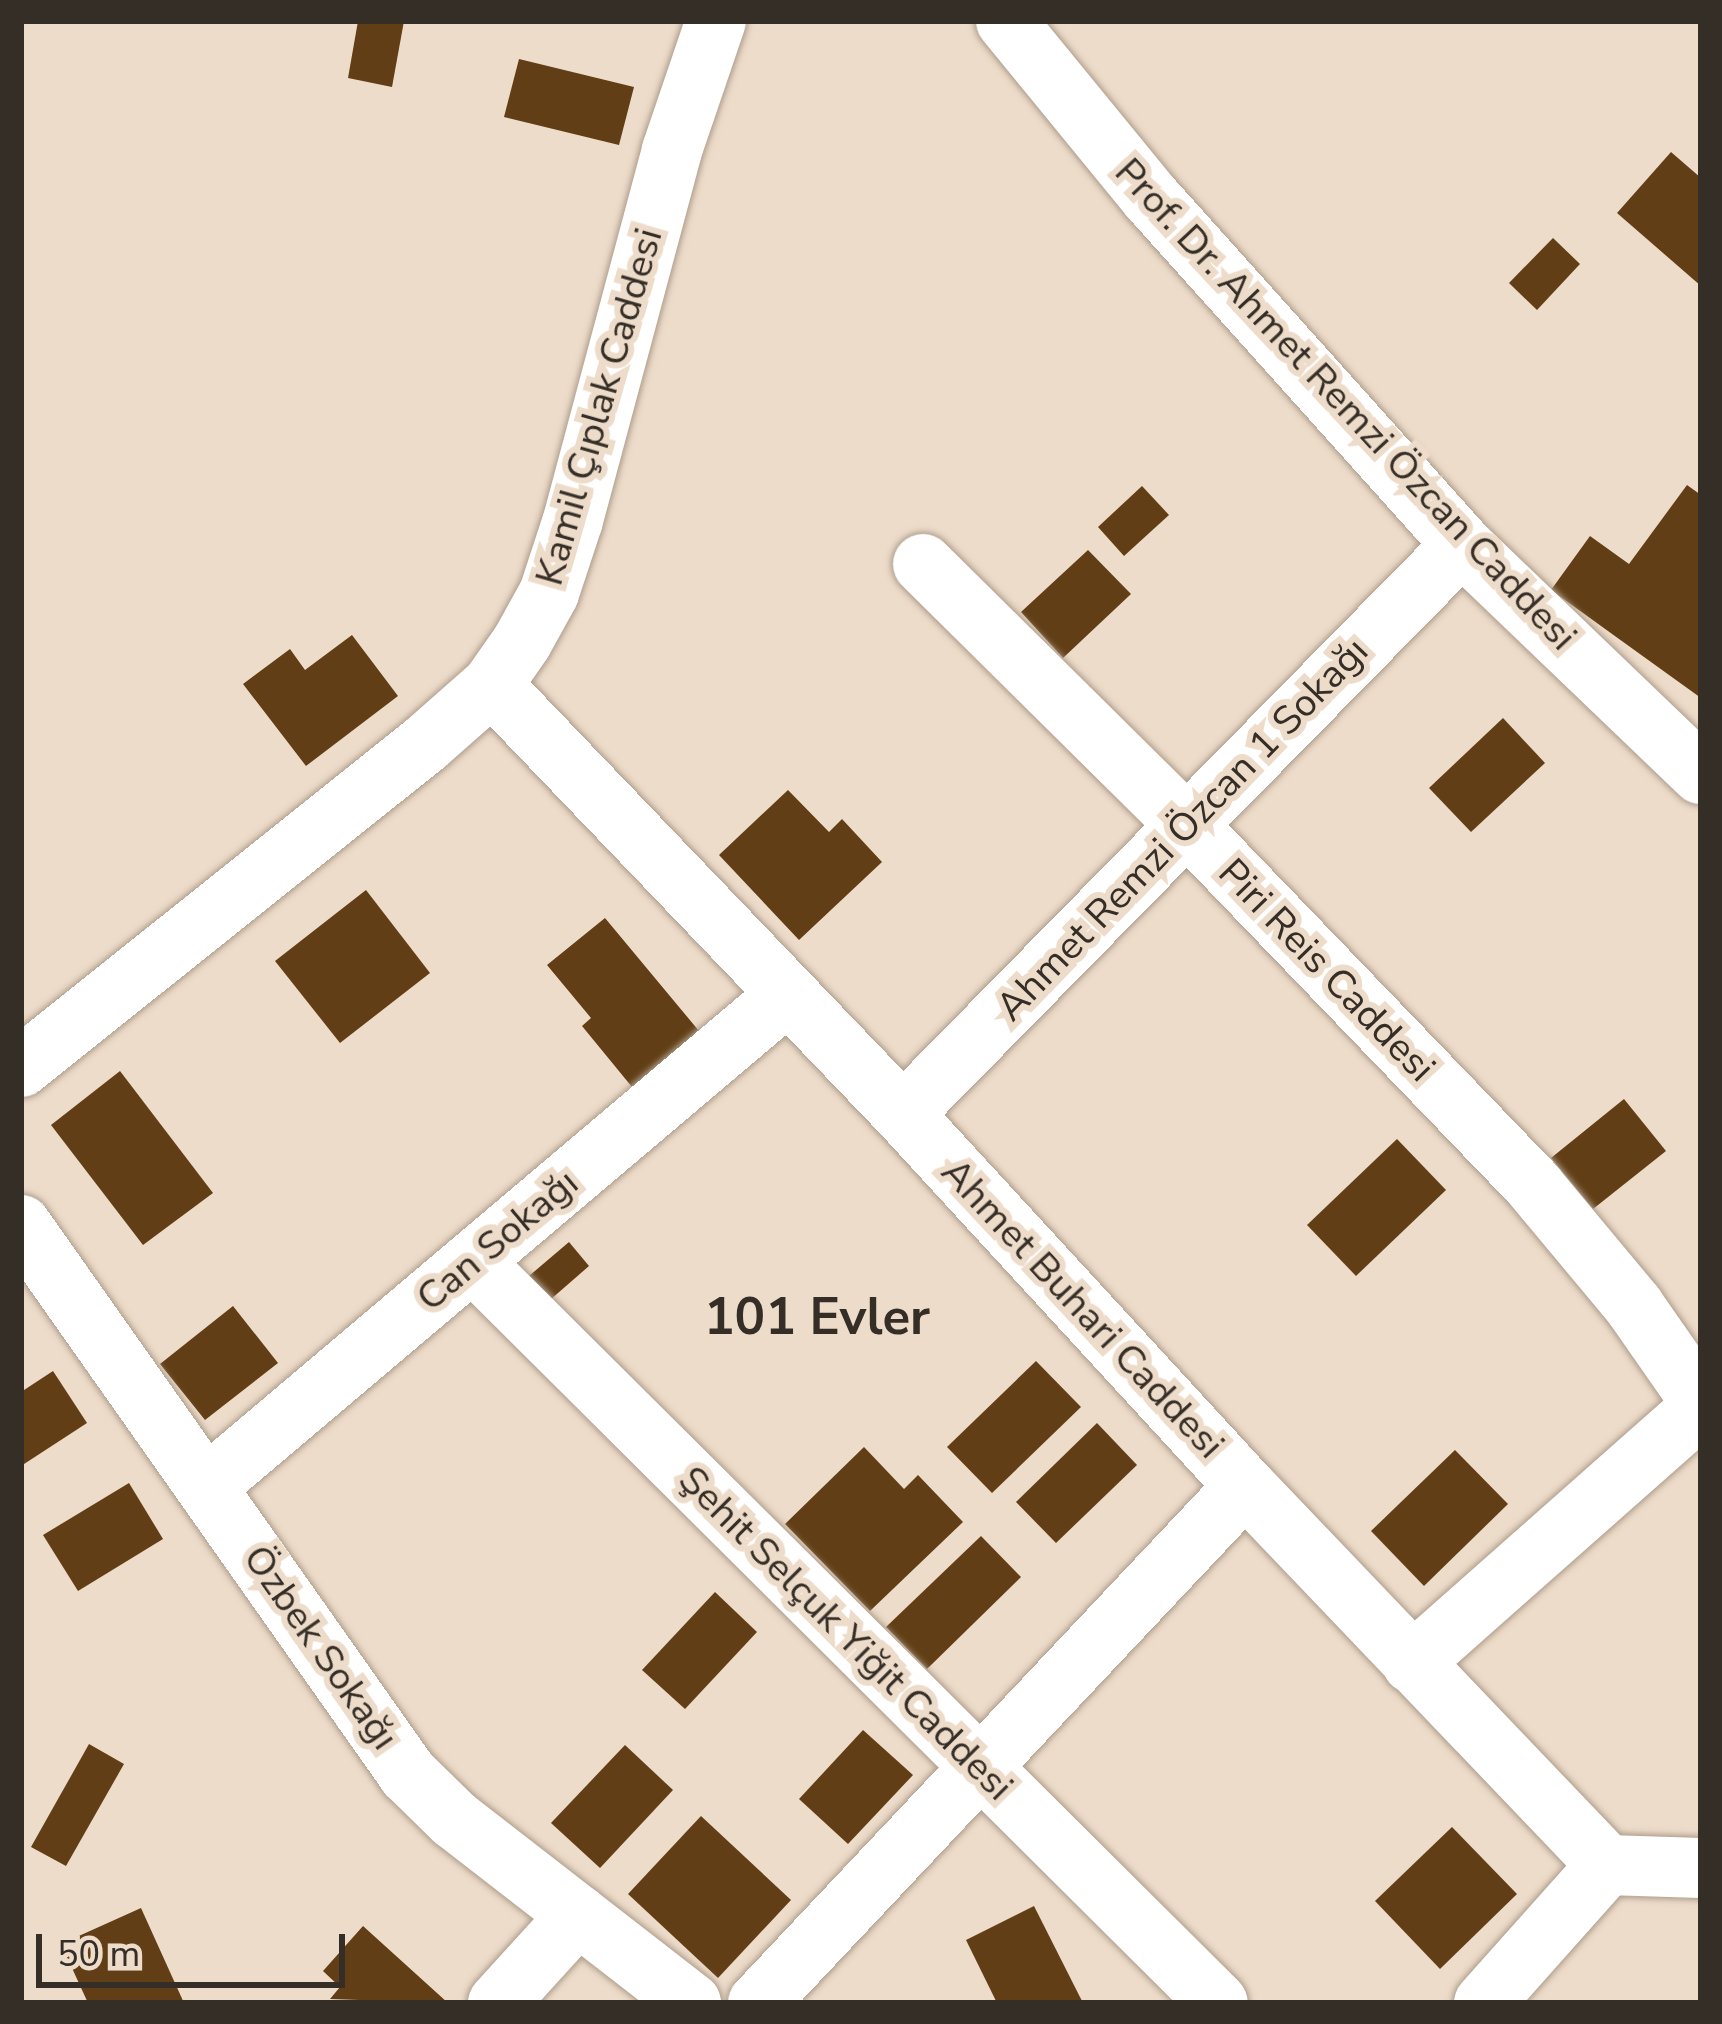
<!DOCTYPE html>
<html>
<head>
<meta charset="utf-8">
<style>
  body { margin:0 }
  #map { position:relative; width:1722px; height:2024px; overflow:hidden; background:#eedcca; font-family:"Nunito Sans",sans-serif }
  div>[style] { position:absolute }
  .building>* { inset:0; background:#613e15 }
  .roads { filter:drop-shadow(0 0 3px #ae9d8c) drop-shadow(0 0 3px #ae9d8c) }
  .minor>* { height:60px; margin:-30px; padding:0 30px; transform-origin:30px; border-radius:30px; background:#fff }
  span { translate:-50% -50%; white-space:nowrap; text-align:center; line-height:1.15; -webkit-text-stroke:12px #eedcca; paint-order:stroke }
  .street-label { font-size:39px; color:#352e27 }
  .district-label { font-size:51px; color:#352e27; font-weight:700 }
  .frame { position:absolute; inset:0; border:24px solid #352e27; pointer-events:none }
  .scale { position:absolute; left:36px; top:1934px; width:309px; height:54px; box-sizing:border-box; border:6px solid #352e27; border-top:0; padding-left:15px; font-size:36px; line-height:42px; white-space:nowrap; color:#352e27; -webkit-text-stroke:9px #eedcca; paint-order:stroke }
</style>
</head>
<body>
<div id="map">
  <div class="building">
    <i style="clip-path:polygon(358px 21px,404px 21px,392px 87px,348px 78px)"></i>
    <i style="clip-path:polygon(519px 59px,634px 87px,619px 145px,504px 117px)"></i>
    <i style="clip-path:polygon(1671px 152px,1701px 178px,1701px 286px,1617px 213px)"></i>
    <i style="clip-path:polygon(1553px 238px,1580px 264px,1537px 310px,1509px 283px)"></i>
    <i style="clip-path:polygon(1687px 485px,1701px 495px,1701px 698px,1551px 590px,1590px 536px,1629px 564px)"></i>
    <i style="clip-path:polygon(1142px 486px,1169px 515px,1124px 556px,1098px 527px)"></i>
    <i style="clip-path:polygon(1088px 550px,1131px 594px,1063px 658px,1021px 612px)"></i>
    <i style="clip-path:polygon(352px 635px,398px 696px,306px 766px,243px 684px,290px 649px,305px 670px)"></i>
    <i style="clip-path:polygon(1503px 718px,1545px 763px,1471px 832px,1429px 788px)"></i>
    <i style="clip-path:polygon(788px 790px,829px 832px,842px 819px,882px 862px,799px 940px,719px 855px)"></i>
    <i style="clip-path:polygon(366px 890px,430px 973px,340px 1043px,275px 961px)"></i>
    <i style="clip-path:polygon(605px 918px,699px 1031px,632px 1087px,582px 1026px,591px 1018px,547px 965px)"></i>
    <i style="clip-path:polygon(120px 1071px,213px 1193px,143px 1245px,51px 1125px)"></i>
    <i style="clip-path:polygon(1624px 1099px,1666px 1151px,1593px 1209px,1551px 1158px)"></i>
    <i style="clip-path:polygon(1397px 1139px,1446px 1190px,1356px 1276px,1307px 1225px)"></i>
    <i style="clip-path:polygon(569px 1242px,589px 1266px,550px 1300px,529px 1276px)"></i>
    <i style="clip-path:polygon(233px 1306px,278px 1363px,205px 1420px,160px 1364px)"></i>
    <i style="clip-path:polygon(1036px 1361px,1081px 1407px,992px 1493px,947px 1447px)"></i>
    <i style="clip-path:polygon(53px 1371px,87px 1423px,21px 1466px,21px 1392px)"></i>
    <i style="clip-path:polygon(1097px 1423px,1137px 1465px,1056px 1543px,1016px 1502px)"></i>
    <i style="clip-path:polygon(864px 1447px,904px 1489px,918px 1475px,963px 1522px,870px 1611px,785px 1524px)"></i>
    <i style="clip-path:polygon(1455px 1450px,1508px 1504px,1424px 1586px,1371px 1531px)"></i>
    <i style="clip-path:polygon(129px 1483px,163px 1539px,78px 1591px,43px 1535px)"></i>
    <i style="clip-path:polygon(981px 1536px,1021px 1577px,927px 1669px,886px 1627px)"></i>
    <i style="clip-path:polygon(715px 1592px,757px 1632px,685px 1709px,642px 1670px)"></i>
    <i style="clip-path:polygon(863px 1730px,913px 1775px,848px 1844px,799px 1799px)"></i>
    <i style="clip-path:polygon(89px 1744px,124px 1764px,66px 1866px,31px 1847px)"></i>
    <i style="clip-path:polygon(625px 1745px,673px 1790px,600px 1868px,551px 1823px)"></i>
    <i style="clip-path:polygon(701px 1816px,791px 1900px,718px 1978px,628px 1894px)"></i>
    <i style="clip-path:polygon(1452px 1827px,1517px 1894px,1440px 1969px,1375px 1901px)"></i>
    <i style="clip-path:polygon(1034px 1906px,1083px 2003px,997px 2003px,966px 1940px)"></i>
    <i style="clip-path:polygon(141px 1908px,184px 2003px,88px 2003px,61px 1944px)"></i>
    <i style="clip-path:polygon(363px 1926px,448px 2003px,330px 1999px,340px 1987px,323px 1971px)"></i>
  </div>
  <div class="roads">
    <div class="minor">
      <i style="left:1006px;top:21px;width:229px;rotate:50.7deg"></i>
      <i style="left:1151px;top:198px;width:466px;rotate:48.1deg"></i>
      <i style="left:1462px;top:545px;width:331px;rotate:43.8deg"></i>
      <i style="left:923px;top:564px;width:374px;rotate:44.7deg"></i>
      <i style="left:1189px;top:827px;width:499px;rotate:46.1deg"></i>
      <i style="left:1535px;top:1187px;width:155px;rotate:50.2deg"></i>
      <i style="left:1634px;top:1306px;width:117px;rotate:55.1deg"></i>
      <i style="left:492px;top:685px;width:594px;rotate:46.23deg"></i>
      <i style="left:903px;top:1114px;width:505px;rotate:47.41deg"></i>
      <i style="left:1245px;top:1486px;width:524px;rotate:46.31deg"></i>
      <i style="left:1607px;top:1865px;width:94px;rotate:1.8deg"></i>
      <i style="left:21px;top:1067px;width:516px;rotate:-38.63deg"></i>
      <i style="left:424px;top:745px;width:91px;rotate:-41.4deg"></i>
      <i style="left:492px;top:685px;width:52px;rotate:-55.1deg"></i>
      <i style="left:522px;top:642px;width:56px;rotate:-61.1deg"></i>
      <i style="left:549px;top:593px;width:77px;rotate:-71.8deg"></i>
      <i style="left:573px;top:520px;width:383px;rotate:-75deg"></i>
      <i style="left:672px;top:150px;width:136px;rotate:-71.2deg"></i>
      <i style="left:903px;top:1114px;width:798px;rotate:-45.51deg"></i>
      <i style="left:21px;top:1225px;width:672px;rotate:54.82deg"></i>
      <i style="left:408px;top:1774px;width:64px;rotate:44.4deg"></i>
      <i style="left:454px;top:1819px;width:300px;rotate:37.8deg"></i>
      <i style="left:474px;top:1263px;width:1049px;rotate:44.85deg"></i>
      <i style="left:208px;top:1485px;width:759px;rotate:-40.24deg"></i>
      <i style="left:1412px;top:1663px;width:386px;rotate:-41.5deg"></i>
      <i style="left:498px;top:2003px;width:119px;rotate:-47.7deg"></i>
      <i style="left:758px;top:2003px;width:710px;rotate:-46.71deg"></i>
      <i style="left:1484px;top:2003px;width:185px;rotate:-48.3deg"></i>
    </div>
  </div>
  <div class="street-label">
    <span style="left:1345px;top:405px;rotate:47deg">Prof. Dr. Ahmet Remzi Özcan Caddesi</span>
    <span style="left:600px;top:407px;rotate:-74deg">Kamil Çıplak Caddesi</span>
    <span style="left:1183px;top:830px;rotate:-46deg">Ahmet Remzi Özcan 1 Sokağı</span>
    <span style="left:1326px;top:971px;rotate:46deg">Piri Reis Caddesi</span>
    <span style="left:498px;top:1241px;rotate:-40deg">Can Sokağı</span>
    <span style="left:1082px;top:1309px;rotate:47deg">Ahmet Buhari Caddesi</span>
    <span style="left:845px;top:1634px;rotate:45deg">Şehit Selçuk Yiğit Caddesi</span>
    <span style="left:320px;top:1648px;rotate:55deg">Özbek Sokağı</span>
  </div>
  <div class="district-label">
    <span style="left:817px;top:1317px">101 Evler</span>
  </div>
  <div class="frame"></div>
  <div class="scale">50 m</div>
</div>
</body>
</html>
